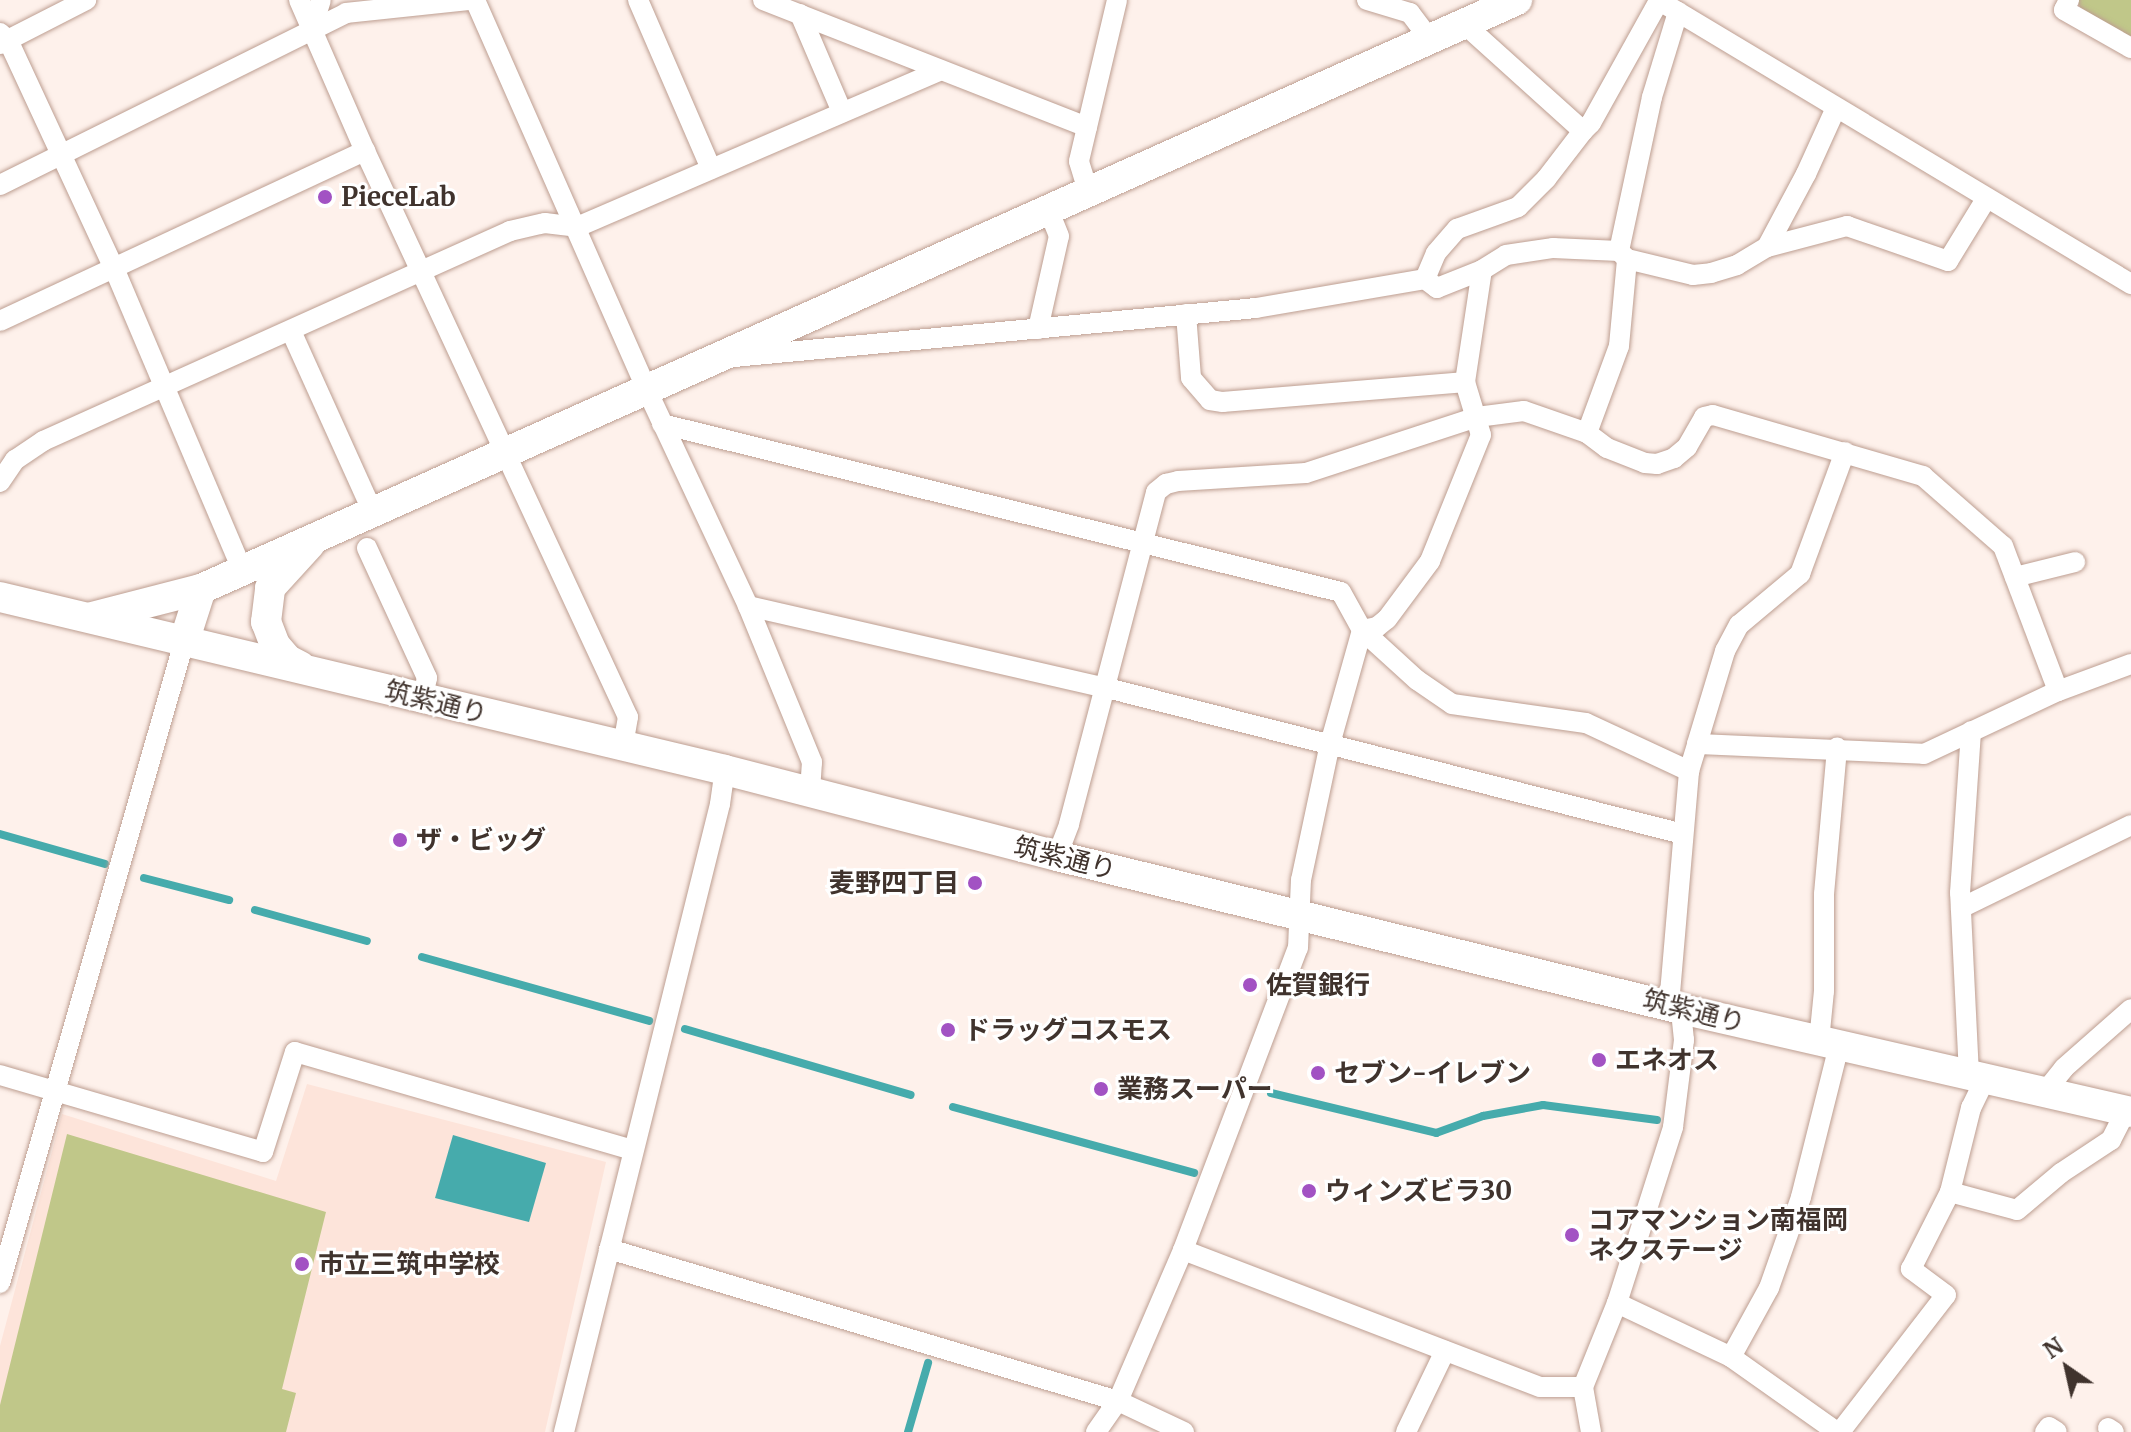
<!DOCTYPE html>
<html>
<head>
<meta charset="utf-8">
<style>
  body { margin:0 }
  #map { position:relative; width:2131px; height:1432px; overflow:hidden; background:#fef1eb; font-family:Merriweather,"Noto Sans JP",serif }
  div>[style] { position:absolute }
  .built>* { inset:0; background:#fde4da }
  .green>* { inset:0; background:#c0c789 }
  .water>* { inset:0; background:#46abac }
  .stream>* { height:8px; margin:-4px; padding:0 4px; transform-origin:4px; border-radius:4px; background:#46abac }
  .roads { filter:drop-shadow(0 0 2px #bd9e91) drop-shadow(0 0 2px #bd9e91) }
  .street>* { height:20px; margin:-10px; padding:0 10px; transform-origin:10px; border-radius:10px; background:#fff }
  .secondary>* { height:30px; margin:-15px; padding:0 15px; transform-origin:15px; border-radius:15px; background:#fff }
  .dots>* { width:22px; height:22px; translate:-50% -50%; box-sizing:border-box; border:4px solid #fff; border-radius:50% }
  span { translate:-50% -50%; white-space:nowrap; text-align:center; line-height:1.15; -webkit-text-stroke:6px #fff; paint-order:stroke }
  .poi-label { font-size:26px; color:#40332d; font-weight:700 }
  .left { translate:0 -50%; text-align:left }
  .right { translate:-100% -50%; text-align:right }
  .street-label { font-size:26px; color:#40332d }
  .north { position:absolute; left:2027px; top:1328px; width:80px; height:80px; -webkit-text-stroke:6px #fff; paint-order:stroke; rotate:326deg; font-size:22px; font-weight:700; line-height:32px; text-align:center; color:#40332d }
  .north::after { content:''; display:block; margin:auto; width:28px; height:36px; background:#40332d; clip-path:polygon(50% 0,100% 100%,50% 72%,0 100%) }
</style>
</head>
<body>
<div id="map">
  <div class="built">
    <i style="clip-path:polygon(307px 1084px,606px 1162px,545px 1432px,0 1432px,0 1346px,62px 1114px,276px 1181px)"></i>
  </div>
  <div class="green">
    <i style="clip-path:polygon(2078px 0,2131px 0,2131px 40px,2081px 12px)"></i>
    <i style="clip-path:polygon(67px 1134px,326px 1212px,282px 1389px,296px 1393px,286px 1432px,0 1432px,0 1405px)"></i>
  </div>
  <div class="water">
    <i style="clip-path:polygon(453px 1135px,546px 1163px,529px 1222px,435px 1198px)"></i>
  </div>
  <div class="stream">
    <i style="left:0;top:834px;width:109px;rotate:15.9deg"></i>
    <i style="left:144px;top:878px;width:88px;rotate:14.5deg"></i>
    <i style="left:255px;top:910px;width:116px;rotate:15.5deg"></i>
    <i style="left:422px;top:957px;width:236px;rotate:15.7deg"></i>
    <i style="left:685px;top:1029px;width:235px;rotate:16.3deg"></i>
    <i style="left:1271px;top:1093px;width:170px;rotate:13.6deg"></i>
    <i style="left:1436px;top:1133px;width:50px;rotate:-19.9deg"></i>
    <i style="left:1483px;top:1116px;width:61px;rotate:-10.4deg"></i>
    <i style="left:1543px;top:1105px;width:115px;rotate:7.5deg"></i>
    <i style="left:953px;top:1107px;width:250px;rotate:15.3deg"></i>
    <i style="left:908px;top:1432px;width:72px;rotate:-73.8deg"></i>
  </div>
  <div class="roads">
    <div class="street">
      <i style="left:299px;top:0;width:165px;rotate:66.4deg"></i>
      <i style="left:475px;top:0;width:424px;rotate:66.2deg"></i>
      <i style="left:646px;top:388px;width:241px;rotate:64.9deg"></i>
      <i style="left:748px;top:606px;width:169px;rotate:67.7deg"></i>
      <i style="left:812px;top:762px;width:32px;rotate:94deg"></i>
      <i style="left:638px;top:0;width:184px;rotate:66.6deg"></i>
      <i style="left:763px;top:0;width:348px;rotate:21.4deg"></i>
      <i style="left:1367px;top:0;width:45px;rotate:16.8deg"></i>
      <i style="left:1410px;top:13px;width:31px;rotate:53deg"></i>
      <i style="left:1658px;top:0;width:552px;rotate:30.98deg"></i>
      <i style="left:2069px;top:0;width:11px;rotate:117deg"></i>
      <i style="left:2064px;top:10px;width:77px;rotate:29.6deg"></i>
      <i style="left:800px;top:14px;width:107px;rotate:66.8deg"></i>
      <i style="left:312px;top:29px;width:30px;rotate:-73deg"></i>
      <i style="left:0;top:33px;width:11px;rotate:41deg"></i>
      <i style="left:8px;top:40px;width:251px;rotate:65.1deg"></i>
      <i style="left:114px;top:268px;width:328px;rotate:67deg"></i>
      <i style="left:0;top:44px;width:97px;rotate:-27.1deg"></i>
      <i style="left:1583px;top:131px;width:11px;rotate:-45deg"></i>
      <i style="left:1591px;top:123px;width:140px;rotate:-60.9deg"></i>
      <i style="left:0;top:185px;width:386px;rotate:-26.4deg"></i>
      <i style="left:346px;top:13px;width:125px;rotate:-6deg"></i>
      <i style="left:1088px;top:191px;width:31px;rotate:-107deg"></i>
      <i style="left:1079px;top:161px;width:165px;rotate:-76.7deg"></i>
      <i style="left:1767px;top:247px;width:83px;rotate:-61.9deg"></i>
      <i style="left:1806px;top:174px;width:72px;rotate:-65.6deg"></i>
      <i style="left:1627px;top:259px;width:68px;rotate:13.6deg"></i>
      <i style="left:1693px;top:275px;width:18px;rotate:-6deg"></i>
      <i style="left:1711px;top:273px;width:27px;rotate:-17deg"></i>
      <i style="left:1737px;top:265px;width:35px;rotate:-31deg"></i>
      <i style="left:1767px;top:247px;width:83px;rotate:-14.7deg"></i>
      <i style="left:1847px;top:226px;width:107px;rotate:19.1deg"></i>
      <i style="left:1948px;top:261px;width:73px;rotate:-58.5deg"></i>
      <i style="left:1425px;top:279px;width:28px;rotate:-67deg"></i>
      <i style="left:1436px;top:253px;width:32px;rotate:-49deg"></i>
      <i style="left:1457px;top:229px;width:65px;rotate:-19.8deg"></i>
      <i style="left:1518px;top:207px;width:40px;rotate:-45deg"></i>
      <i style="left:1546px;top:179px;width:61px;rotate:-52.4deg"></i>
      <i style="left:1583px;top:131px;width:160px;rotate:-138deg"></i>
      <i style="left:1186px;top:314px;width:64px;rotate:85.5deg"></i>
      <i style="left:1191px;top:378px;width:29px;rotate:49deg"></i>
      <i style="left:1210px;top:400px;width:13px;rotate:9deg"></i>
      <i style="left:1223px;top:402px;width:243px;rotate:-4.7deg"></i>
      <i style="left:0;top:321px;width:403px;rotate:-25deg"></i>
      <i style="left:365px;top:151px;width:624px;rotate:65.08deg"></i>
      <i style="left:628px;top:717px;width:29px;rotate:100deg"></i>
      <i style="left:1038px;top:329px;width:95px;rotate:-77.3deg"></i>
      <i style="left:1059px;top:236px;width:29px;rotate:-112deg"></i>
      <i style="left:291px;top:331px;width:196px;rotate:65.7deg"></i>
      <i style="left:734px;top:357px;width:524px;rotate:-5.36deg"></i>
      <i style="left:1256px;top:308px;width:171px;rotate:-9.7deg"></i>
      <i style="left:1425px;top:279px;width:15px;rotate:37deg"></i>
      <i style="left:1437px;top:288px;width:48px;rotate:-21.8deg"></i>
      <i style="left:1482px;top:270px;width:28px;rotate:-32deg"></i>
      <i style="left:1506px;top:255px;width:48px;rotate:-8.5deg"></i>
      <i style="left:1553px;top:248px;width:66px;rotate:2.6deg"></i>
      <i style="left:662px;top:424px;width:699px;rotate:13.9deg"></i>
      <i style="left:1341px;top:592px;width:43px;rotate:61.1deg"></i>
      <i style="left:1362px;top:630px;width:74px;rotate:42.3deg"></i>
      <i style="left:1417px;top:680px;width:42px;rotate:34.4deg"></i>
      <i style="left:1452px;top:704px;width:135px;rotate:8.1deg"></i>
      <i style="left:1586px;top:723px;width:114px;rotate:25deg"></i>
      <i style="left:1587px;top:433px;width:93px;rotate:-69.8deg"></i>
      <i style="left:1619px;top:346px;width:87px;rotate:-84.7deg"></i>
      <i style="left:1627px;top:259px;width:11px;rotate:-135deg"></i>
      <i style="left:1619px;top:251px;width:157px;rotate:-77.9deg"></i>
      <i style="left:1652px;top:97px;width:89px;rotate:-73deg"></i>
      <i style="left:0;top:482px;width:27px;rotate:-56deg"></i>
      <i style="left:15px;top:460px;width:34px;rotate:-34deg"></i>
      <i style="left:43px;top:441px;width:512px;rotate:-24.21deg"></i>
      <i style="left:510px;top:231px;width:36px;rotate:-13deg"></i>
      <i style="left:545px;top:223px;width:32px;rotate:7deg"></i>
      <i style="left:577px;top:227px;width:396px;rotate:-23.3deg"></i>
      <i style="left:367px;top:548px;width:143px;rotate:65.2deg"></i>
      <i style="left:427px;top:678px;width:23px;rotate:103deg"></i>
      <i style="left:2015px;top:577px;width:62px;rotate:-14deg"></i>
      <i style="left:748px;top:606px;width:364px;rotate:12.9deg"></i>
      <i style="left:1103px;top:687px;width:598px;rotate:14.22deg"></i>
      <i style="left:1697px;top:744px;width:97px;rotate:-73.2deg"></i>
      <i style="left:1725px;top:651px;width:30px;rotate:-62deg"></i>
      <i style="left:1739px;top:625px;width:80px;rotate:-39.9deg"></i>
      <i style="left:1800px;top:574px;width:130px;rotate:-69.8deg"></i>
      <i style="left:1057px;top:856px;width:34px;rotate:-69deg"></i>
      <i style="left:1069px;top:824px;width:343px;rotate:-75.3deg"></i>
      <i style="left:1156px;top:492px;width:13px;rotate:-39deg"></i>
      <i style="left:1166px;top:484px;width:12px;rotate:-14deg"></i>
      <i style="left:1178px;top:481px;width:128px;rotate:-3.6deg"></i>
      <i style="left:1306px;top:473px;width:180px;rotate:-18.1deg"></i>
      <i style="left:1477px;top:417px;width:47px;rotate:-7.3deg"></i>
      <i style="left:1524px;top:411px;width:67px;rotate:19.2deg"></i>
      <i style="left:1587px;top:433px;width:25px;rotate:37deg"></i>
      <i style="left:1607px;top:448px;width:41px;rotate:21.5deg"></i>
      <i style="left:1645px;top:463px;width:12px;rotate:5deg"></i>
      <i style="left:1657px;top:464px;width:18px;rotate:-19deg"></i>
      <i style="left:1674px;top:458px;width:17px;rotate:-40deg"></i>
      <i style="left:1687px;top:447px;width:34px;rotate:-60deg"></i>
      <i style="left:1704px;top:417px;width:9px;rotate:-13deg"></i>
      <i style="left:1713px;top:415px;width:219px;rotate:16.2deg"></i>
      <i style="left:1923px;top:476px;width:106px;rotate:41.2deg"></i>
      <i style="left:2003px;top:546px;width:155px;rotate:69.2deg"></i>
      <i style="left:1961px;top:908px;width:189px;rotate:-26deg"></i>
      <i style="left:1669px;top:1005px;width:235px;rotate:-85.1deg"></i>
      <i style="left:1689px;top:771px;width:28px;rotate:-73deg"></i>
      <i style="left:1697px;top:744px;width:227px;rotate:2.5deg"></i>
      <i style="left:1924px;top:754px;width:148px;rotate:-25.2deg"></i>
      <i style="left:2058px;top:691px;width:78px;rotate:-20.3deg"></i>
      <i style="left:1819px;top:1041px;width:50px;rotate:-84.3deg"></i>
      <i style="left:1824px;top:991px;width:97px;rotate:-90deg"></i>
      <i style="left:1824px;top:894px;width:147px;rotate:-84.9deg"></i>
      <i style="left:0;top:1075px;width:274px;rotate:16.3deg"></i>
      <i style="left:263px;top:1152px;width:105px;rotate:-72.3deg"></i>
      <i style="left:295px;top:1052px;width:352px;rotate:16.2deg"></i>
      <i style="left:1969px;top:1075px;width:182px;rotate:-92.8deg"></i>
      <i style="left:1960px;top:893px;width:162px;rotate:-86.1deg"></i>
      <i style="left:2044px;top:1093px;width:32px;rotate:-51deg"></i>
      <i style="left:2064px;top:1068px;width:89px;rotate:-41.4deg"></i>
      <i style="left:1950px;top:1192px;width:69px;rotate:15deg"></i>
      <i style="left:2017px;top:1210px;width:57px;rotate:-40.1deg"></i>
      <i style="left:2061px;top:1173px;width:60px;rotate:-33.4deg"></i>
      <i style="left:2111px;top:1140px;width:33px;rotate:-63deg"></i>
      <i style="left:609px;top:1249px;width:531px;rotate:16.63deg"></i>
      <i style="left:1118px;top:1401px;width:73px;rotate:25.2deg"></i>
      <i style="left:1183px;top:1250px;width:382px;rotate:21deg"></i>
      <i style="left:1540px;top:1387px;width:43px"></i>
      <i style="left:1583px;top:1387px;width:91px;rotate:-68deg"></i>
      <i style="left:1617px;top:1303px;width:185px;rotate:-72.3deg"></i>
      <i style="left:1673px;top:1127px;width:88px;rotate:-82.8deg"></i>
      <i style="left:1684px;top:1040px;width:31px;rotate:-96deg"></i>
      <i style="left:0;top:1283px;width:667px;rotate:-73.98deg"></i>
      <i style="left:1617px;top:1303px;width:126px;rotate:25.3deg"></i>
      <i style="left:1731px;top:1357px;width:130px;rotate:35.3deg"></i>
      <i style="left:1731px;top:1357px;width:79px;rotate:-61.2deg"></i>
      <i style="left:1769px;top:1288px;width:96px;rotate:-70.6deg"></i>
      <i style="left:1801px;top:1197px;width:156px;rotate:-75.9deg"></i>
      <i style="left:1583px;top:1387px;width:46px;rotate:79.9deg"></i>
      <i style="left:2108px;top:1428px;width:7px;rotate:34deg"></i>
      <i style="left:564px;top:1432px;width:647px;rotate:-76.05deg"></i>
      <i style="left:720px;top:804px;width:34px;rotate:-82deg"></i>
      <i style="left:1096px;top:1432px;width:38px;rotate:-55deg"></i>
      <i style="left:1118px;top:1401px;width:164px;rotate:-66.7deg"></i>
      <i style="left:1183px;top:1250px;width:323px;rotate:-69.2deg"></i>
      <i style="left:1298px;top:948px;width:68px;rotate:-87.5deg"></i>
      <i style="left:1301px;top:880px;width:139px;rotate:-78deg"></i>
      <i style="left:1330px;top:744px;width:118px;rotate:-74.3deg"></i>
      <i style="left:1362px;top:630px;width:15px;rotate:-11deg"></i>
      <i style="left:1377px;top:627px;width:13px;rotate:-39deg"></i>
      <i style="left:1387px;top:619px;width:72px;rotate:-53.4deg"></i>
      <i style="left:1430px;top:561px;width:136px;rotate:-68deg"></i>
      <i style="left:1481px;top:435px;width:55px;rotate:-106.8deg"></i>
      <i style="left:1465px;top:382px;width:113px;rotate:-81.4deg"></i>
      <i style="left:1406px;top:1432px;width:90px;rotate:-64.3deg"></i>
      <i style="left:1840px;top:1432px;width:173px;rotate:-52.3deg"></i>
      <i style="left:1946px;top:1295px;width:44px;rotate:-143.4deg"></i>
      <i style="left:1911px;top:1269px;width:86px;rotate:-63.1deg"></i>
      <i style="left:1950px;top:1192px;width:87px;rotate:-76deg"></i>
      <i style="left:1971px;top:1108px;width:32px;rotate:-64deg"></i>
      <i style="left:2045px;top:1432px;width:6px;rotate:-51deg"></i>
      <i style="left:2049px;top:1427px;width:9px;rotate:32deg"></i>
    </div>
    <div class="secondary">
      <i style="left:0;top:597px;width:745px;rotate:13.42deg"></i>
      <i style="left:725px;top:770px;width:343px;rotate:14.5deg"></i>
      <i style="left:1057px;top:856px;width:642px;rotate:13.78deg"></i>
      <i style="left:1681px;top:1009px;width:462px;rotate:12.9deg"></i>
      <i style="left:92px;top:617px;width:113px;rotate:-14.4deg"></i>
      <i style="left:184px;top:642px;width:56px;rotate:-72.2deg"></i>
      <i style="left:201px;top:589px;width:1442px;rotate:-24.11deg"></i>
      <i style="left:300px;top:666px;width:13px;rotate:-153deg"></i>
      <i style="left:288px;top:660px;width:20px;rotate:-131deg"></i>
      <i style="left:275px;top:645px;width:25px;rotate:-111deg"></i>
      <i style="left:266px;top:622px;width:34px;rotate:-83deg"></i>
      <i style="left:270px;top:588px;width:59px;rotate:-47.7deg"></i>
    </div>
  </div>
  <div class="dots">
    <i style="left:325px;top:197px;background:#a252c3"></i>
    <i style="left:400px;top:840px;background:#a252c3"></i>
    <i style="left:975px;top:883px;background:#a252c3"></i>
    <i style="left:1250px;top:985px;background:#a252c3"></i>
    <i style="left:948px;top:1030px;background:#a252c3"></i>
    <i style="left:1599px;top:1060px;background:#a252c3"></i>
    <i style="left:1318px;top:1073px;background:#a252c3"></i>
    <i style="left:1101px;top:1089px;background:#a252c3"></i>
    <i style="left:1309px;top:1191px;background:#a252c3"></i>
    <i style="left:1572px;top:1235px;background:#a252c3"></i>
    <i style="left:302px;top:1264px;background:#a252c3"></i>
  </div>
  <div class="poi-label">
    <span class="left" style="left:341px;top:197px">PieceLab</span>
    <span class="left" style="left:416px;top:840px">ザ・ビッグ</span>
    <span class="right" style="left:959px;top:883px">麦野四丁目</span>
    <span class="left" style="left:1266px;top:985px">佐賀銀行</span>
    <span class="left" style="left:964px;top:1030px">ドラッグコスモス</span>
    <span class="left" style="left:1615px;top:1060px">エネオス</span>
    <span class="left" style="left:1334px;top:1073px">セブン-イレブン</span>
    <span class="left" style="left:1117px;top:1089px">業務スーパー</span>
    <span class="left" style="left:1325px;top:1191px">ウィンズビラ30</span>
    <span class="left" style="left:1588px;top:1235px">コアマンション南福岡<br>ネクステージ</span>
    <span class="left" style="left:318px;top:1264px">市立三筑中学校</span>
  </div>
  <div class="street-label">
    <span style="left:436px;top:702px;rotate:14deg">筑紫通り</span>
    <span style="left:1065px;top:858px;rotate:14deg">筑紫通り</span>
    <span style="left:1694px;top:1011px;rotate:14deg">筑紫通り</span>
  </div>
  <div class="north">N</div>
</div>
</body>
</html>
